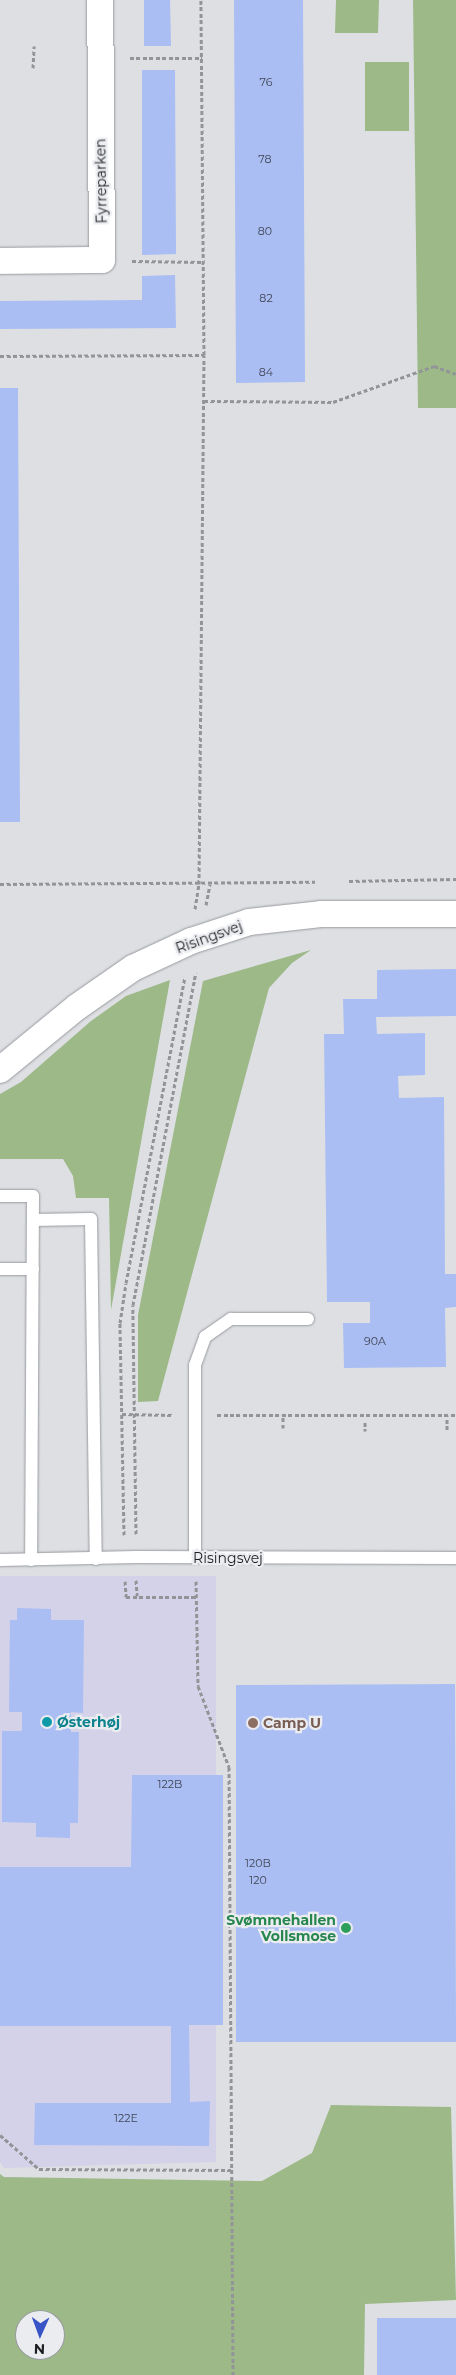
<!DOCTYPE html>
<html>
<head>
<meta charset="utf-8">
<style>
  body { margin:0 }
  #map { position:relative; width:456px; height:2375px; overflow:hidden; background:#dddfe3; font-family:Montserrat,sans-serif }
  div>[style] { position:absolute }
  .commercial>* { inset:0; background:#d4d2e8 }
  .green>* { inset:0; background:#9db988 }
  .building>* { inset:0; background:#abbef3 }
  .path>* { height:3px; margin-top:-1.5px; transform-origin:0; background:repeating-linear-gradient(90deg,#929497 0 4px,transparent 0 6.5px) }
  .roads { filter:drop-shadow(0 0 1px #989a9e) drop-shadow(0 0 1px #989a9e) }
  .lane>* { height:12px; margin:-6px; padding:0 6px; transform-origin:6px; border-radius:6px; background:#fff }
  .street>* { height:26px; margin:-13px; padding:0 13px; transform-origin:13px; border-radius:13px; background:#fff }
  .dots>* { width:14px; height:14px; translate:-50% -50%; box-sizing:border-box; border:2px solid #eaecf0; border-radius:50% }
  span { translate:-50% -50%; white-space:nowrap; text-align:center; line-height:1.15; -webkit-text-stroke:4.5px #eaecf0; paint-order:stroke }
  .number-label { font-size:11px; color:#404655 }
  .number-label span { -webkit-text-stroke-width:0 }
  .street-label { font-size:14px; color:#1d1e20 }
  .culture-label { font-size:14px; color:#0d838f; font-weight:700 }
  .left { translate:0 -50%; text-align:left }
  .education-label { font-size:14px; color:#785e54; font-weight:700 }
  .leisure-label { font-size:14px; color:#27864d; font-weight:700 }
  .right { translate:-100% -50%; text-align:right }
  .north { position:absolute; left:15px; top:2310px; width:50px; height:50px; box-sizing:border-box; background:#eaecf0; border:1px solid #989a9d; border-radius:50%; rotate:182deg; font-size:14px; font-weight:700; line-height:20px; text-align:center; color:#1d1e20 }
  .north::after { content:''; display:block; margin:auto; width:18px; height:22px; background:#3753c5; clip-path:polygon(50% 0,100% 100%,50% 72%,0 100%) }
</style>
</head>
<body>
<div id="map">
  <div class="commercial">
    <i style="clip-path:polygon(0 1576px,216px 1576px,216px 2162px,4px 2168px,0 2162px)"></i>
  </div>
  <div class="green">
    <i style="clip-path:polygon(336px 0,379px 0,378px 33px,335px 33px)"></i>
    <i style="clip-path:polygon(413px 0,456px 0,456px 408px,418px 408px)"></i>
    <i style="clip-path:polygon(365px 62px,409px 62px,409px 131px,365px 131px)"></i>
    <i style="clip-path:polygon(311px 950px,292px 963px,269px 988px,158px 1401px,138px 1402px,138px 1315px,203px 981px)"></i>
    <i style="clip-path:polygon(170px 980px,111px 1310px,109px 1198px,76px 1198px,73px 1176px,63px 1159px,0 1159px,0 1094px,21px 1082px,91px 1021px,126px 996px)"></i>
    <i style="clip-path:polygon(evenodd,331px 2105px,451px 2107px,456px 2300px,365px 2304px,364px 2375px,0 2375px,0 2174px,4px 2177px,262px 2181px,312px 2153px,331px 2105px,25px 2320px,55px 2320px,55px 2350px,25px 2350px,25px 2320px)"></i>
  </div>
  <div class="building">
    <i style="clip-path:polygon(144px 0,170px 0,171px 46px,144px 46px)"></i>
    <i style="clip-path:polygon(234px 0,303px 0,305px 382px,236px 383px)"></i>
    <i style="clip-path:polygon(142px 70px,175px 70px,176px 254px,142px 255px)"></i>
    <i style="clip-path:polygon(175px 275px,176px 328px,0 329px,0 301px,142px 300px,142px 276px)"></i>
    <i style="clip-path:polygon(0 388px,18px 388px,20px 822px,0 822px)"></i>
    <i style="clip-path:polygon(456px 969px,456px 1016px,376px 1017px,377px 1034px,425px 1033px,425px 1075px,398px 1076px,399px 1098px,444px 1097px,445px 1274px,456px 1274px,456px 1307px,445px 1308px,446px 1367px,344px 1368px,343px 1323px,370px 1323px,370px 1302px,327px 1302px,324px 1034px,344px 1034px,343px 999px,377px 999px,377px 970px)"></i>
    <i style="clip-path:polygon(17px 1608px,51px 1609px,51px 1620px,84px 1620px,83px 1713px,71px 1712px,71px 1732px,79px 1732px,78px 1823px,70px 1823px,70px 1838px,36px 1837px,36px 1823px,2px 1822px,2px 1731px,22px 1731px,22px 1712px,9px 1712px,10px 1620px,17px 1620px)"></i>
    <i style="clip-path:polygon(455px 1684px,456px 2042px,236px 2042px,236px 1685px)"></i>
    <i style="clip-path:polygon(132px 1775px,223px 1775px,223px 2025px,189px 2025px,190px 2102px,210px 2101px,209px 2146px,34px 2145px,35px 2103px,171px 2103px,171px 2026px,0 2026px,0 1867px,131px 1867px)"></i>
    <i style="clip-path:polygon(377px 2318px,456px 2318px,456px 2375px,377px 2375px)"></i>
  </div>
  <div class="path">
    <i style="left:130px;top:58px;width:72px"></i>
    <i style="left:33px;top:68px;width:22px;rotate:-87deg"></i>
    <i style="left:132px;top:261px;width:71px;rotate:0.8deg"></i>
    <i style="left:0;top:356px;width:204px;rotate:-0.3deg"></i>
    <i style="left:204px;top:401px;width:129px;rotate:0.4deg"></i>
    <i style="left:333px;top:402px;width:107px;rotate:-19.6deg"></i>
    <i style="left:434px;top:366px;width:23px;rotate:20deg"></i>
    <i style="left:349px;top:881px;width:107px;rotate:-1.1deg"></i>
    <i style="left:0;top:884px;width:315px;rotate:-0.4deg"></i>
    <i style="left:206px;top:905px;width:21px;rotate:-79deg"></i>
    <i style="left:195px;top:909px;width:25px;rotate:-81deg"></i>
    <i style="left:199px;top:884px;width:529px;rotate:-89.46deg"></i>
    <i style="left:204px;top:355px;width:355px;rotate:-90.5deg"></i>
    <i style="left:122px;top:1414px;width:51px;rotate:1.1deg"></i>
    <i style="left:217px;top:1415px;width:239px"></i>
    <i style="left:365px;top:1422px;width:9px;rotate:90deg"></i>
    <i style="left:283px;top:1428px;width:13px;rotate:-90deg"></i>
    <i style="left:447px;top:1430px;width:15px;rotate:-90deg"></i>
    <i style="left:136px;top:1534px;width:229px;rotate:-90.8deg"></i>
    <i style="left:133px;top:1305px;width:338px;rotate:-79.3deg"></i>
    <i style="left:124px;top:1535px;width:212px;rotate:-91.1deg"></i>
    <i style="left:120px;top:1323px;width:40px;rotate:-81.5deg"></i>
    <i style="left:126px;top:1283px;width:312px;rotate:-79.1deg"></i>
    <i style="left:136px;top:1580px;width:16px;rotate:86deg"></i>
    <i style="left:125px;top:1581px;width:16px;rotate:86deg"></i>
    <i style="left:126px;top:1597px;width:70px"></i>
    <i style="left:196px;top:1581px;width:105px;rotate:88.9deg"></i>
    <i style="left:198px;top:1686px;width:87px;rotate:69.1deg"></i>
    <i style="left:229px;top:1767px;width:608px;rotate:89.62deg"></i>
    <i style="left:0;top:2135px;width:52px;rotate:41.1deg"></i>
    <i style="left:39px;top:2169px;width:192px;rotate:0.3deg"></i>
  </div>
  <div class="roads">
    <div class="lane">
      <i style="left:0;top:1196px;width:33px"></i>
      <i style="left:33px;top:1196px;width:364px;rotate:90.3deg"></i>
      <i style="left:33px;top:1220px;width:58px;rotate:-1deg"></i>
      <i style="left:91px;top:1219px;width:340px;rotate:89.2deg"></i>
      <i style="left:0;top:1269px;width:33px"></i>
      <i style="left:195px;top:1558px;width:193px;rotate:-90deg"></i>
      <i style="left:195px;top:1365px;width:30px;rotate:-70deg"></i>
      <i style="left:205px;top:1337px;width:32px;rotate:-35deg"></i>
      <i style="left:231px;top:1319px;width:77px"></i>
      <i style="left:0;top:1560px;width:136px;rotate:-1.3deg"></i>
      <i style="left:136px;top:1557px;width:320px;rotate:0.2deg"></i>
    </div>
    <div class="street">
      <i style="left:0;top:261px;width:102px;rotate:-0.6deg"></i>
      <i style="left:102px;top:260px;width:260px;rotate:-90.4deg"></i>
      <i style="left:0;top:1070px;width:99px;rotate:-39.3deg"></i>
      <i style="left:77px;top:1007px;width:68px;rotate:-34.9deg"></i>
      <i style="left:133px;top:968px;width:64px;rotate:-25deg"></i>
      <i style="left:191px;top:941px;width:61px;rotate:-18.1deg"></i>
      <i style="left:249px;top:922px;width:72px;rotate:-6.3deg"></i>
      <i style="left:321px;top:914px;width:135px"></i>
    </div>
  </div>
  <div class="dots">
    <i style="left:47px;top:1722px;background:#0f9aa8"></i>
    <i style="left:253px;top:1723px;background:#8d6e63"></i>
    <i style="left:346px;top:1928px;background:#2e9e5b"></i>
  </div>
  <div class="number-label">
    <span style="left:266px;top:82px">76</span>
    <span style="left:265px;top:159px">78</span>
    <span style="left:265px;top:231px">80</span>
    <span style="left:266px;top:298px">82</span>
    <span style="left:266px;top:372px">84</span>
    <span style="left:375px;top:1341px">90A</span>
    <span style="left:170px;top:1784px">122B</span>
    <span style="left:258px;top:1863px">120B</span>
    <span style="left:258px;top:1880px">120</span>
    <span style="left:126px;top:2118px">122E</span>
  </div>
  <div class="street-label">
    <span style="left:101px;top:181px;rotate:-91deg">Fyrreparken</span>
    <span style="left:209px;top:937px;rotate:-20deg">Risingsvej</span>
    <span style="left:228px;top:1558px">Risingsvej</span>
  </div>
  <div class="culture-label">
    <span class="left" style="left:57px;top:1722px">Østerhøj</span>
  </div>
  <div class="education-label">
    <span class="left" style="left:263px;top:1723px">Camp U</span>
  </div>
  <div class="leisure-label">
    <span class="right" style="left:336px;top:1928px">Svømmehallen<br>Vollsmose</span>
  </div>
  <div class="north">N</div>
</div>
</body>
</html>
